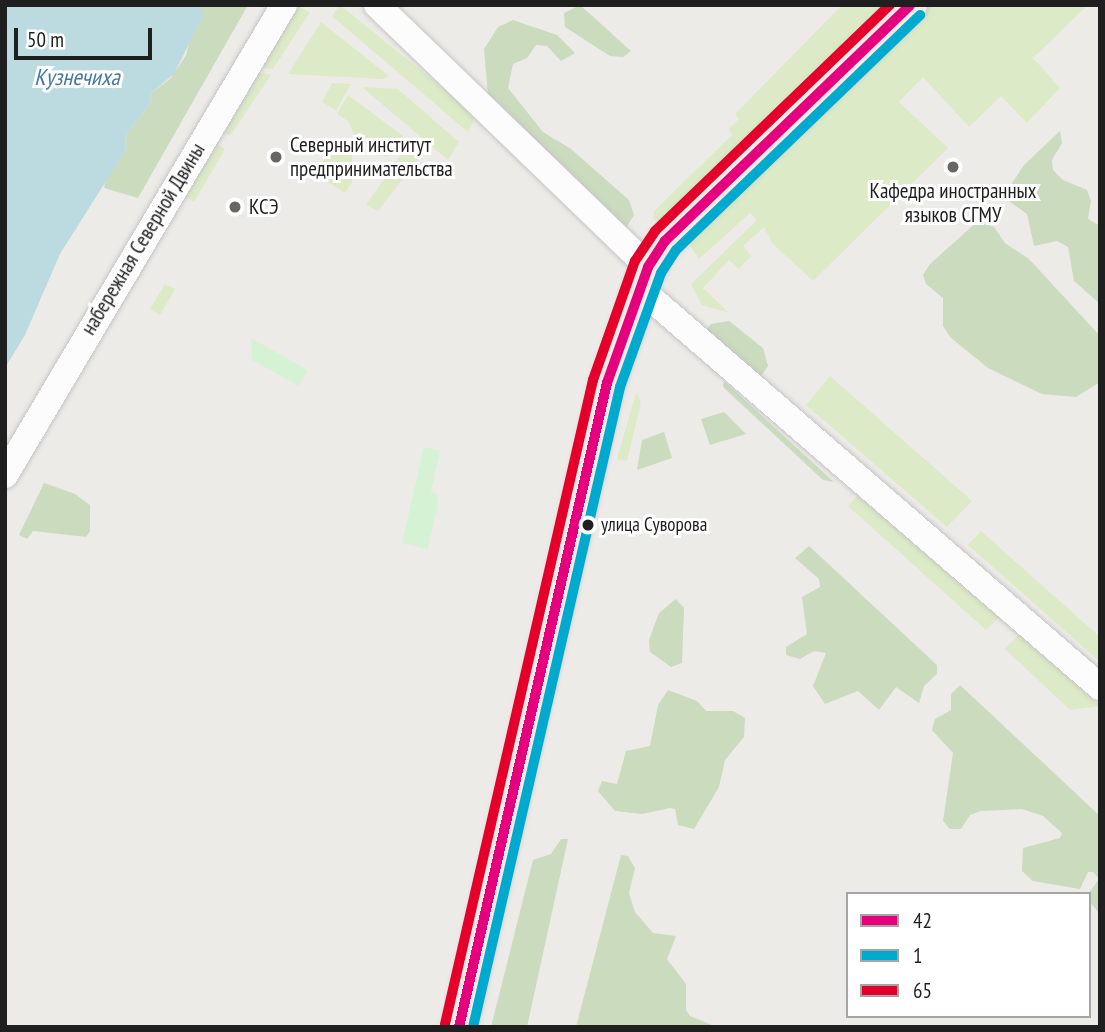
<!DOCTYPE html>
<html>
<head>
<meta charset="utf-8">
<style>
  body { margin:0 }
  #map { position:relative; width:1105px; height:1032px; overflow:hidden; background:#edebe8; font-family:"PT Sans Narrow",sans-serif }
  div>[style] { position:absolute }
  .grass>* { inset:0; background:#dceac7 }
  .forest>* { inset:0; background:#cadbbe }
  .park>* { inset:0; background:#d6f2d4 }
  .water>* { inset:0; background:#bcdbe0 }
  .roads { filter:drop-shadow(0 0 2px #c6c5c4) drop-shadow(0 0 2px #c6c5c4) }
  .minor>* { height:26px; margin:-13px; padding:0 13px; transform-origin:13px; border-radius:13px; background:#fcfcfc }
  .major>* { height:33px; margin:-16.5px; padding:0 16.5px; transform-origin:16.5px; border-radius:16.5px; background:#f0ebe5 }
  .bus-1>* { height:10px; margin:-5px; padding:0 5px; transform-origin:5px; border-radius:5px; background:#e5007d }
  .bus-2>* { height:10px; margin:-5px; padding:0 5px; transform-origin:5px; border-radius:5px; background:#00a9ce }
  .bus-3>* { height:10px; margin:-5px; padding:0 5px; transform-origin:5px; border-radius:5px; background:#e4002b }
  .dots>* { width:19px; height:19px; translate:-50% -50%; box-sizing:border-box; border:4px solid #fff; border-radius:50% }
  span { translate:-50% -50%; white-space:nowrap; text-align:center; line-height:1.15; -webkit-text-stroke:6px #fff; paint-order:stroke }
  .bus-label { font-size:19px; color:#1f1f1f }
  .left { translate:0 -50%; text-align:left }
  .poi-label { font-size:21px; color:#1f1f1f }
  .street-label { font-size:21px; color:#1f1f1f }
  .water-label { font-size:23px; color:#47789d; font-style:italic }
  .frame { position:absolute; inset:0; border:7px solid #1f1f1f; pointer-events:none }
  .legend { position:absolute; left:846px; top:892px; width:245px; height:126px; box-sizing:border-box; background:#fff; border:2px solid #a5a5a5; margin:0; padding:9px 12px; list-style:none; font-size:21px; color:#1f1f1f }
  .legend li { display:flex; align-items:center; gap:14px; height:35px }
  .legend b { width:35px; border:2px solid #a5a5a5 }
  .scale { position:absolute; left:14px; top:28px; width:138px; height:32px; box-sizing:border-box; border:4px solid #1f1f1f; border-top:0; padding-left:9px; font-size:21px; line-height:24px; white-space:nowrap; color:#1f1f1f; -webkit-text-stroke:5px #fff; paint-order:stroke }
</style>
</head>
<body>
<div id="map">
  <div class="grass">
    <i style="clip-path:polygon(295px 5px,310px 12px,273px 69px,258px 67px)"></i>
    <i style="clip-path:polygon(340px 5px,470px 110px,474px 121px,468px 132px,332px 16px)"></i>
    <i style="clip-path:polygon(842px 5px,887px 5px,660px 224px,653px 218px,654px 211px,732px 135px,729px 129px,739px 119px,735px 114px)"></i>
    <i style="clip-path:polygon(930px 5px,1088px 5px,1033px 58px,1060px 88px,1027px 123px,1001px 96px,969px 127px,923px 77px,899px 102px,948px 148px,813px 281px,772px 243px,764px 227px,743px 246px,751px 256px,739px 269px,729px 260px,703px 288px,729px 313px,702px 305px,691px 284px,757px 220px,750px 213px,699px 259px,687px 241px)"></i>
    <i style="clip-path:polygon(321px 22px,389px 76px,383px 79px,288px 74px)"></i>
    <i style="clip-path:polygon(257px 72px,271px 75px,230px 136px,222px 132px)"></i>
    <i style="clip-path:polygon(332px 83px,351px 84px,336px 110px,322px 102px)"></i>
    <i style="clip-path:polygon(362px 87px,398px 89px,459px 142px,448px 160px)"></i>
    <i style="clip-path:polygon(348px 95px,403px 136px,387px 157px,358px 143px,348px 121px,337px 114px)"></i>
    <i style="clip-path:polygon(338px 138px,352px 156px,352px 182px,345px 193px,314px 173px)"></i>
    <i style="clip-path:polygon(412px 139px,426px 149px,378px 211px,366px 205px)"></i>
    <i style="clip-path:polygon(214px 142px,225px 149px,194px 202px,182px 194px)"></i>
    <i style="clip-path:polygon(165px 284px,175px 289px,160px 315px,150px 309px)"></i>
    <i style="clip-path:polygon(830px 376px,972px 501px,947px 527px,806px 405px)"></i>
    <i style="clip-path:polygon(636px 393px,641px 402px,627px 461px,617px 459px)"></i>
    <i style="clip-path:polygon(862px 491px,1000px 617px,986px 630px,848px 506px)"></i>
    <i style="clip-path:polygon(981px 531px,1100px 637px,1100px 662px,968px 545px)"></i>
    <i style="clip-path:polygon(1021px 632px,1100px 706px,1070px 710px,1005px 649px)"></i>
  </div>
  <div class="forest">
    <i style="clip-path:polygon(199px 5px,248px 5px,138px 198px,104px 188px,107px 172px,125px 151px,126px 135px,150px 104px,151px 93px,171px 78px,186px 55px)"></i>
    <i style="clip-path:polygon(580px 5px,631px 51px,623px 57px,610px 56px,565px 27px,564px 13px)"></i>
    <i style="clip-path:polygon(513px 20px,557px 35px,575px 53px,561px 61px,547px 46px,536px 45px,527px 58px,513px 64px,508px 88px,543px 132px,571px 149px,629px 200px,634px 215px,626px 228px,488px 94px,484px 49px,498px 27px)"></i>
    <i style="clip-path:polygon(1060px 131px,1062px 143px,1052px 160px,1053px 170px,1063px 180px,1087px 190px,1091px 201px,1088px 219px,1100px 226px,1100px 304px,1074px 281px,1068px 247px,1057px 241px,1034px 246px,1027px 214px,1003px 197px,1024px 165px)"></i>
    <i style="clip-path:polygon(978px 221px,994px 227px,1005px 243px,1029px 259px,1100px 336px,1100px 382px,1076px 397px,1042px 394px,988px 368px,950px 337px,943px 326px,943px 298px,926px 284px,923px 275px,930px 264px)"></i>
    <i style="clip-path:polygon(729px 321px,763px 348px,768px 366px,761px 376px,706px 330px,711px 324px)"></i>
    <i style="clip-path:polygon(724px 381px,834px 482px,823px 480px,723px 387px)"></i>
    <i style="clip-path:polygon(724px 412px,746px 434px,710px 445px,701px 419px)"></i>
    <i style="clip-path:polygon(664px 432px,672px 458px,637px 470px,642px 440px)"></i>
    <i style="clip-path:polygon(44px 483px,75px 494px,90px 505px,90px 531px,86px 537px,33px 531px,27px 539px,19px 535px)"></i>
    <i style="clip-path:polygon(809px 546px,937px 665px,937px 674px,924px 686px,919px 703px,896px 687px,879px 710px,858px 691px,825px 704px,813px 686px,826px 653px,814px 651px,800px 659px,786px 655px,786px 647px,807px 634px,802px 597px,820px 587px,819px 579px,795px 558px)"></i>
    <i style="clip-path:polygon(676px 599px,684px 608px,682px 663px,671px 667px,650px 652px,649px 640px,659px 613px)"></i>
    <i style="clip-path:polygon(960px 685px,1100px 816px,1100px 914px,1089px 901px,1089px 893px,1099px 879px,1093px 872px,1088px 872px,1080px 889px,1033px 881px,1022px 871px,1023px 848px,1060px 838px,1062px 833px,1043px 816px,1022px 809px,981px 811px,970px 815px,961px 829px,950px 829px,943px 821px,953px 753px,932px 730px,935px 719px,951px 710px,951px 694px)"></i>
    <i style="clip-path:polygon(668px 690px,697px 701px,706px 711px,733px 711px,745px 718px,744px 737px,725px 760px,719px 787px,694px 829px,678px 825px,675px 809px,670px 808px,642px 814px,615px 811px,598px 791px,602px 781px,617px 784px,626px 751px,650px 746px,658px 705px)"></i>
    <i style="clip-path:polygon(561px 839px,568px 839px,527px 1027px,491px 1027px,533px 860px,551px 854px)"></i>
    <i style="clip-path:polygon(621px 855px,628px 856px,635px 868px,629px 893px,635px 912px,653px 933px,676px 936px,667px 959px,686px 984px,686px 1010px,690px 1016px,717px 1027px,576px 1027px)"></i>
  </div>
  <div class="park">
    <i style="clip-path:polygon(251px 338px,308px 370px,299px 386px,252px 360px)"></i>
    <i style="clip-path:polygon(424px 447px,440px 451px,431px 492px,437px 494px,438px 503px,428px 549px,402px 543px)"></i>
  </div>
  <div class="water">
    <i style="clip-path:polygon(5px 5px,199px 5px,203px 16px,174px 74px,151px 93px,150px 104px,126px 135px,125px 151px,60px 254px,25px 335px,5px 368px)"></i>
  </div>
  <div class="roads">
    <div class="minor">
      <i style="left:377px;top:5px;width:377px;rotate:44deg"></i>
      <i style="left:639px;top:288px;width:610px;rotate:40.88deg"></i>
      <i style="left:5px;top:475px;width:547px;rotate:-59.31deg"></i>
    </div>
    <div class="major">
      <i style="left:459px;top:1027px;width:661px;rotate:-77.06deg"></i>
      <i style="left:607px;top:383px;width:123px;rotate:-70.5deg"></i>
      <i style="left:648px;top:267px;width:31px;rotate:-57deg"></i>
      <i style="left:665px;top:241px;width:340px;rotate:-43.9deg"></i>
    </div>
  </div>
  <div class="bus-1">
    <i style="left:459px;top:1027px;width:661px;rotate:-77.06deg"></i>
    <i style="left:607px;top:383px;width:123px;rotate:-70.5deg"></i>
    <i style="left:648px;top:267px;width:31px;rotate:-57deg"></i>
    <i style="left:665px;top:241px;width:340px;rotate:-43.9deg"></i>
  </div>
  <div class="bus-2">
    <i style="left:473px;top:1027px;width:657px;rotate:-77.06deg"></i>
    <i style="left:620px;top:387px;width:121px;rotate:-70.2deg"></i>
    <i style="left:661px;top:273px;width:27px;rotate:-57deg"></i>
    <i style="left:676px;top:250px;width:339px;rotate:-43.9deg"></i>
  </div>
  <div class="bus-3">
    <i style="left:445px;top:1024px;width:661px;rotate:-77.06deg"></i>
    <i style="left:593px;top:380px;width:126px;rotate:-70.6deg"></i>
    <i style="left:635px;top:261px;width:36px;rotate:-56deg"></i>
    <i style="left:655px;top:231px;width:326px;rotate:-43.9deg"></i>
  </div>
  <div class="dots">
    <i style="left:276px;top:157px;background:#676665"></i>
    <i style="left:953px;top:167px;background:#676665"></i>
    <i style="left:235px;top:207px;background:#676665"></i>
    <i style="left:588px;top:525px;background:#1f1f1f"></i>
  </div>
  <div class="bus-label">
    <span class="left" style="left:601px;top:525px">улица Суворова</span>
  </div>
  <div class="poi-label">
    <span class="left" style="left:290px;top:157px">Северный институт<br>предпринимательства</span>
    <span style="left:953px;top:203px">Кафедра иностранных<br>языков СГМУ</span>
    <span class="left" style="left:249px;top:207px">КСЭ</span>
  </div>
  <div class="street-label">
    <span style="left:143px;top:239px;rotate:-59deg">набережная Северной Двины</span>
  </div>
  <div class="water-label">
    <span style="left:77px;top:77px">Кузнечиха</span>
  </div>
  <div class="frame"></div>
  <ul class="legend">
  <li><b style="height:9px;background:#e5007d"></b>42</li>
  <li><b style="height:9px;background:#00a9ce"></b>1</li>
  <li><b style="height:9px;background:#e4002b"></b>65</li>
  </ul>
  <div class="scale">50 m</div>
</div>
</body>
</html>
